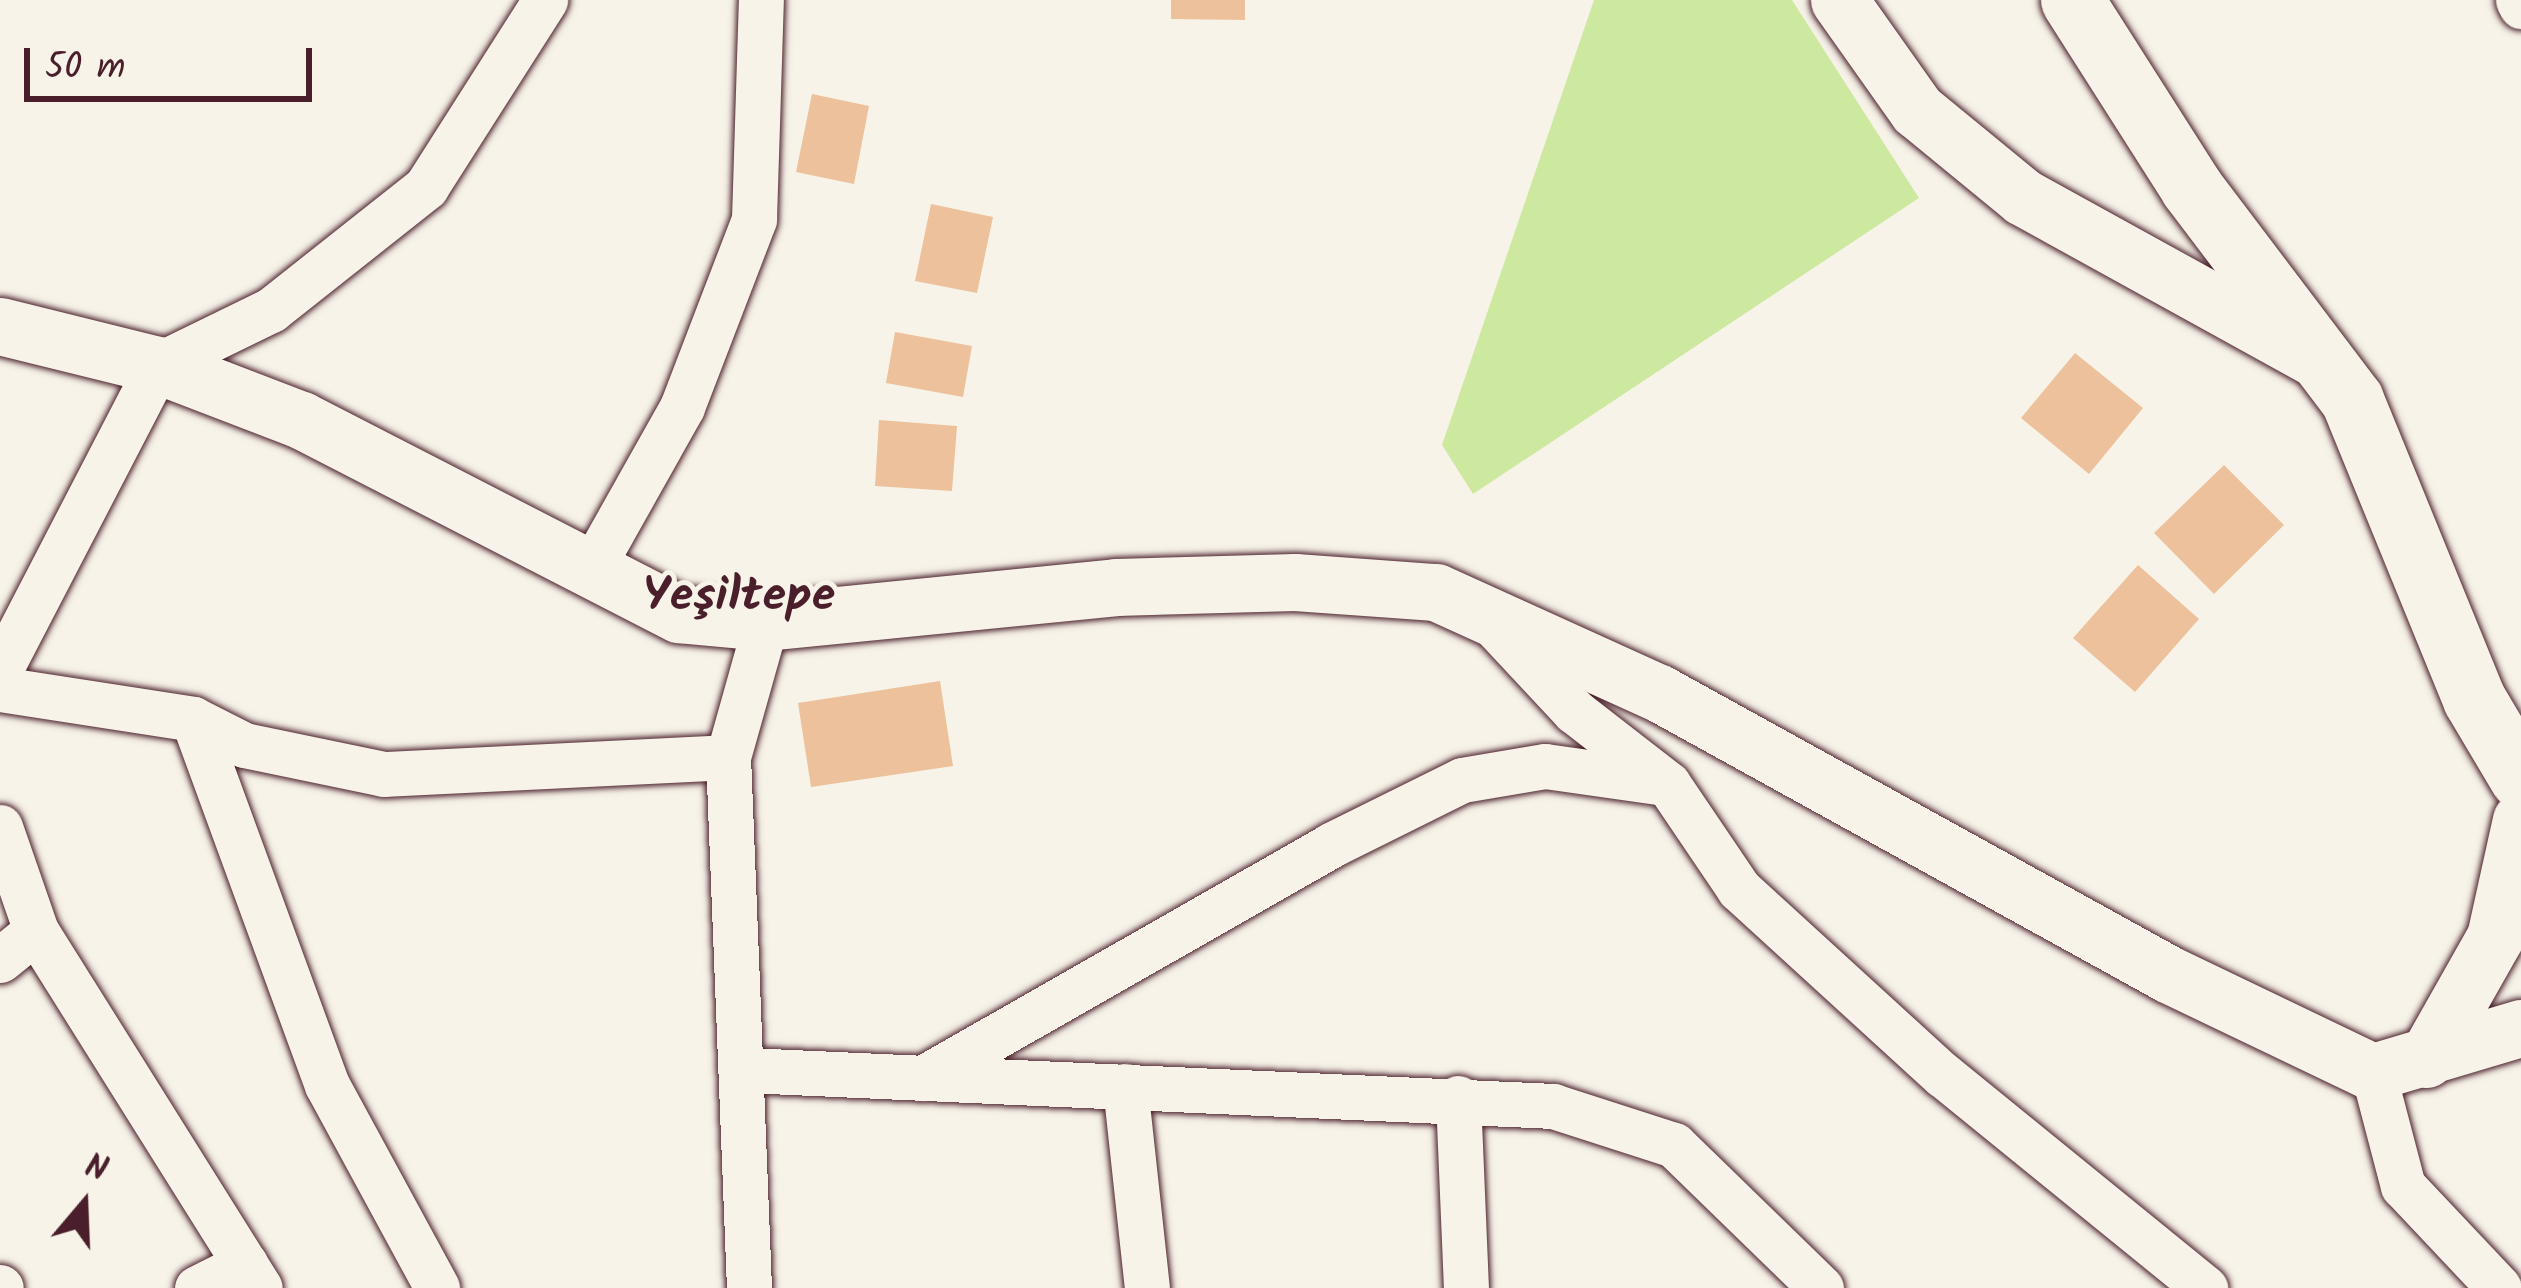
<!DOCTYPE html>
<html>
<head>
<meta charset="utf-8">
<style>
  body { margin:0 }
  #map { position:relative; width:2521px; height:1288px; overflow:hidden; background:#f7f3e8; font-family:Kalam,sans-serif }
  div>[style] { position:absolute }
  .green>* { inset:0; background:#cde9a0 }
  .building>* { inset:0; background:#edc19c }
  .roads { filter:drop-shadow(0 0 3px #4a1f2b) drop-shadow(0 0 3px #4a1f2b) }
  .minor>* { height:45px; margin:-22.5px; padding:0 22.5px; transform-origin:22.5px; border-radius:22.5px; background:#f7f3e8 }
  .tertiary>* { height:57px; margin:-28.5px; padding:0 28.5px; transform-origin:28.5px; border-radius:28.5px; background:#f7f3e8 }
  .secondary>* { height:63px; margin:-31.5px; padding:0 31.5px; transform-origin:31.5px; border-radius:31.5px; background:#f7f3e8 }
  span { translate:-50% -50%; white-space:nowrap; text-align:center; line-height:1.15; -webkit-text-stroke:10px #f7f3e8; paint-order:stroke }
  .district-label { font-size:48px; color:#4a1f2b; font-weight:700 }
  .north { position:absolute; left:24px; top:1144px; width:120px; height:120px; -webkit-text-stroke:9px #f7f3e8; paint-order:stroke; rotate:19deg; font-size:33px; font-weight:700; line-height:48px; text-align:center; color:#4a1f2b }
  .north::after { content:''; display:block; margin:auto; width:42px; height:54px; background:#4a1f2b; clip-path:polygon(50% 0,100% 100%,50% 72%,0 100%) }
  .scale { position:absolute; left:24px; top:48px; width:288px; height:54px; box-sizing:border-box; border:6px solid #4a1f2b; border-top:0; padding-left:15px; font-size:36px; line-height:42px; white-space:nowrap; color:#4a1f2b; -webkit-text-stroke:9px #f7f3e8; paint-order:stroke }
</style>
</head>
<body>
<div id="map">
  <div class="green">
    <i style="clip-path:polygon(1594px 0,1792px 0,1919px 198px,1473px 494px,1442px 445px)"></i>
  </div>
  <div class="building">
    <i style="clip-path:polygon(1171px 0,1245px 0,1245px 20px,1171px 19px)"></i>
    <i style="clip-path:polygon(812px 94px,869px 106px,854px 184px,796px 172px)"></i>
    <i style="clip-path:polygon(931px 204px,993px 217px,977px 293px,915px 281px)"></i>
    <i style="clip-path:polygon(895px 332px,972px 346px,963px 397px,886px 383px)"></i>
    <i style="clip-path:polygon(2075px 353px,2143px 408px,2089px 474px,2021px 418px)"></i>
    <i style="clip-path:polygon(879px 420px,957px 426px,952px 491px,875px 486px)"></i>
    <i style="clip-path:polygon(2224px 465px,2284px 525px,2214px 594px,2154px 533px)"></i>
    <i style="clip-path:polygon(2138px 565px,2199px 619px,2135px 692px,2073px 638px)"></i>
    <i style="clip-path:polygon(940px 681px,953px 766px,811px 787px,798px 703px)"></i>
  </div>
  <div class="roads">
    <div class="minor">
      <i style="left:2518px;top:0;width:7px;rotate:63deg"></i>
      <i style="left:590px;top:571px;width:188px;rotate:-60.7deg"></i>
      <i style="left:682px;top:407px;width:201px;rotate:-69deg"></i>
      <i style="left:754px;top:219px;width:219px;rotate:-88.2deg"></i>
      <i style="left:1491px;top:622px;width:122px;rotate:47deg"></i>
      <i style="left:1574px;top:711px;width:119px;rotate:37.8deg"></i>
      <i style="left:1668px;top:784px;width:127px;rotate:55.9deg"></i>
      <i style="left:1739px;top:889px;width:276px;rotate:42.4deg"></i>
      <i style="left:1943px;top:1075px;width:338px;rotate:39.1deg"></i>
      <i style="left:0;top:670px;width:343px;rotate:-62.6deg"></i>
      <i style="left:158px;top:365px;width:126px;rotate:-26deg"></i>
      <i style="left:271px;top:310px;width:198px;rotate:-38.4deg"></i>
      <i style="left:426px;top:187px;width:222px;rotate:-57.5deg"></i>
      <i style="left:0;top:689px;width:195px;rotate:8.8deg"></i>
      <i style="left:193px;top:719px;width:390px;rotate:69.9deg"></i>
      <i style="left:327px;top:1085px;width:231px;rotate:61.5deg"></i>
      <i style="left:193px;top:719px;width:57px;rotate:27deg"></i>
      <i style="left:244px;top:745px;width:143px;rotate:11.7deg"></i>
      <i style="left:384px;top:774px;width:344px;rotate:-2.8deg"></i>
      <i style="left:0;top:827px;width:110px;rotate:70.9deg"></i>
      <i style="left:36px;top:931px;width:421px;rotate:57.9deg"></i>
      <i style="left:0;top:960px;width:46px;rotate:-38.9deg"></i>
      <i style="left:746px;top:1070px;width:808px;rotate:2.55deg"></i>
      <i style="left:1553px;top:1106px;width:127px;rotate:17.9deg"></i>
      <i style="left:1674px;top:1145px;width:205px;rotate:44.2deg"></i>
      <i style="left:2373px;top:1072px;width:118px;rotate:75.3deg"></i>
      <i style="left:2403px;top:1186px;width:140px;rotate:46.7deg"></i>
      <i style="left:923px;top:1078px;width:470px;rotate:-29.7deg"></i>
      <i style="left:1331px;top:845px;width:146px;rotate:-26.4deg"></i>
      <i style="left:1462px;top:780px;width:84px;rotate:-9.6deg"></i>
      <i style="left:1545px;top:766px;width:121px;rotate:8.1deg"></i>
      <i style="left:1125px;top:1086px;width:203px;rotate:83.8deg"></i>
      <i style="left:1458px;top:1098px;width:190px;rotate:87.6deg"></i>
      <i style="left:0;top:1287px;width:1px;rotate:45deg"></i>
      <i style="left:197px;top:1288px;width:54px;rotate:-26.6deg"></i>
      <i style="left:749px;top:1288px;width:531px;rotate:-92.26deg"></i>
      <i style="left:728px;top:757px;width:140px;rotate:-74.3deg"></i>
    </div>
    <div class="tertiary">
      <i style="left:1839px;top:0;width:135px;rotate:54.7deg"></i>
      <i style="left:1917px;top:110px;width:137px;rotate:39.4deg"></i>
      <i style="left:2023px;top:197px;width:342px;rotate:28.9deg"></i>
      <i style="left:0;top:326px;width:163px;rotate:13.9deg"></i>
      <i style="left:158px;top:365px;width:153px;rotate:21deg"></i>
      <i style="left:301px;top:420px;width:425px;rotate:27.2deg"></i>
      <i style="left:679px;top:614px;width:87px;rotate:5.3deg"></i>
      <i style="left:766px;top:622px;width:352px;rotate:-5.7deg"></i>
      <i style="left:1116px;top:587px;width:179px;rotate:-1.6deg"></i>
      <i style="left:1295px;top:582px;width:141px;rotate:4.1deg"></i>
      <i style="left:1436px;top:592px;width:245px;rotate:24.4deg"></i>
      <i style="left:1659px;top:693px;width:581px;rotate:28.9deg"></i>
      <i style="left:2168px;top:974px;width:227px;rotate:25.6deg"></i>
      <i style="left:2373px;top:1072px;width:154px;rotate:-16.6deg"></i>
      <i style="left:2426px;top:1059px;width:140px;rotate:-60.5deg"></i>
      <i style="left:2495px;top:937px;width:120px;rotate:-77.5deg"></i>
    </div>
    <div class="secondary">
      <i style="left:2072px;top:0;width:222px;rotate:57.5deg"></i>
      <i style="left:2191px;top:187px;width:267px;rotate:52.9deg"></i>
      <i style="left:2352px;top:400px;width:323px;rotate:67.8deg"></i>
      <i style="left:2474px;top:699px;width:92px;rotate:59.3deg"></i>
    </div>
  </div>
  <div class="district-label">
    <span style="left:739px;top:598px">Yeşiltepe</span>
  </div>
  <div class="north">N</div>
  <div class="scale">50 m</div>
</div>
</body>
</html>
